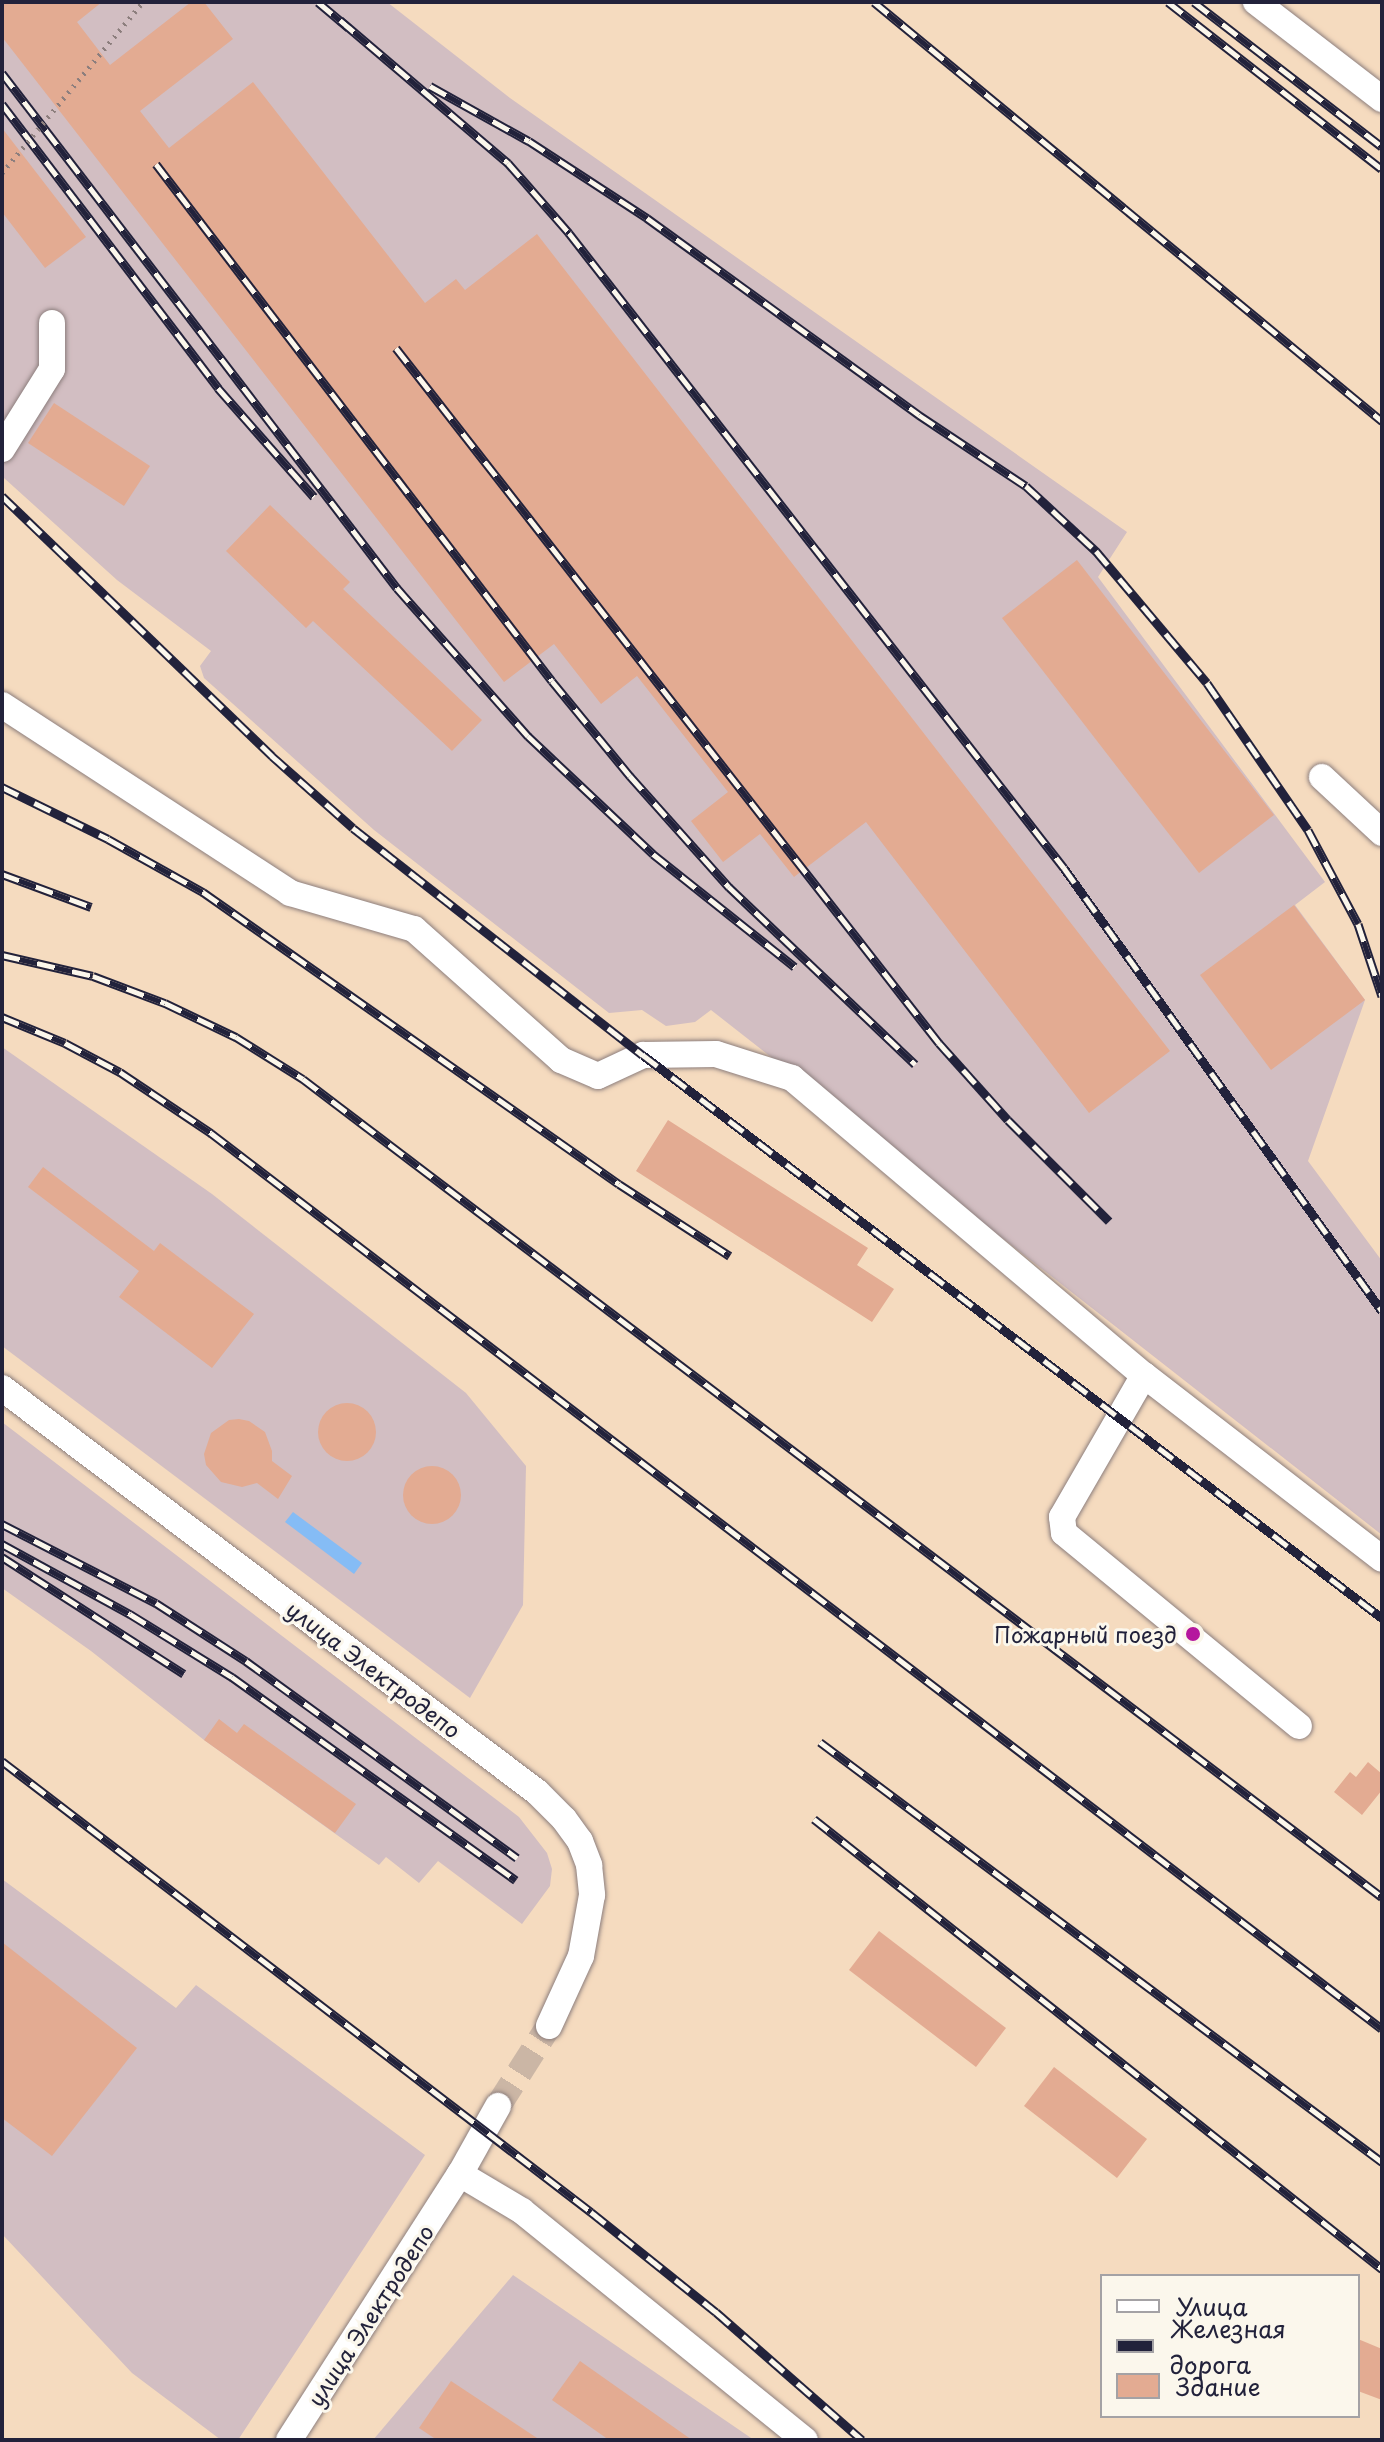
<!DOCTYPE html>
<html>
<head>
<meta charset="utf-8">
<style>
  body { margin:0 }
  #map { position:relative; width:1384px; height:2442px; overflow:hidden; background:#f5dbbf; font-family:"Playpen Sans",sans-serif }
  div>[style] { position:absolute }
  .industrial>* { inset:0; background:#d2bec2 }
  .water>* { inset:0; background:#85bcf5 }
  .building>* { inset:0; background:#e3ab92 }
  .round { border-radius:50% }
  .minor-tunnel>* { height:26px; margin-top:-13px; transform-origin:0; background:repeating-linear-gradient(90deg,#cbb6a5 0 26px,transparent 0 39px) }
  .roads { filter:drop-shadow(0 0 2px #8c7e7d) drop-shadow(0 0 2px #8c7e7d) }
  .minor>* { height:26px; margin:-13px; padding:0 13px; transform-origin:13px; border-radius:13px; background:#fff }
  .rail>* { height:9px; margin-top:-4.5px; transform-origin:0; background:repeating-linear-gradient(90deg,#fbf7ec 0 18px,#22223b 0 36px); box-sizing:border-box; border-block:2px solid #22223b }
  .path-bridge>* { height:5px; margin-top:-2.5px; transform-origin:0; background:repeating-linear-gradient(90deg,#8c7e7d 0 2px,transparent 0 8px) }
  .dots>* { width:22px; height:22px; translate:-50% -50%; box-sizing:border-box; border:4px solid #fbf7ec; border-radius:50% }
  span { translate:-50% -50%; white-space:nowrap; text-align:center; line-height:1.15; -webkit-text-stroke:6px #fbf7ec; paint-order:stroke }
  .poi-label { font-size:22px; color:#22223b }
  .right { translate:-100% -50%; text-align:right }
  .street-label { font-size:22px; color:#22223b }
  .frame { position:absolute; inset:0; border:4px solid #22223b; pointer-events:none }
  .legend { position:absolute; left:1100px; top:2274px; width:260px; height:144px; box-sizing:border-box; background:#fbf7ec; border:2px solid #a4a2a5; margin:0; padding:10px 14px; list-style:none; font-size:24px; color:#22223b }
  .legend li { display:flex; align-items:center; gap:16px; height:40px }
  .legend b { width:40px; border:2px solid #a4a2a5 }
</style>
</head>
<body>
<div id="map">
  <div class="industrial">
    <i style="clip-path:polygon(2px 2px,387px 2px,510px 98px,1127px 532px,1098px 577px,1325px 882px,1295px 905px,1365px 1000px,1308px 1161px,1382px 1261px,1382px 1535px,711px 1010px,695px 1022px,666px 1026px,642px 1010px,609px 1013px,374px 830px,204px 678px,200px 666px,211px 651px,117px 580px,4px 478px)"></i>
    <i style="clip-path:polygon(2px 1047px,212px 1194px,466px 1393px,526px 1466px,523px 1605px,470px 1698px,2px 1346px)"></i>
    <i style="clip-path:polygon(2px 1422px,519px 1817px,547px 1853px,552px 1869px,550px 1886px,522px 1924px,438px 1861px,419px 1883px,386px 1857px,379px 1865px,204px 1740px,91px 1651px,2px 1588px)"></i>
    <i style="clip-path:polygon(2px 1879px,176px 2008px,196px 1985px,425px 2155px,238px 2440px,221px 2440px,132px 2373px,2px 2234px)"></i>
    <i style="clip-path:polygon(513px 2275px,754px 2440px,373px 2440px)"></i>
  </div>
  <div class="water">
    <i style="clip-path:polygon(293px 1512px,362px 1563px,354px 1574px,285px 1522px)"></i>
  </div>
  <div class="building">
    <i style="clip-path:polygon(2px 2px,102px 2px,77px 22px,110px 65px,191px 2px,204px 2px,233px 39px,140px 111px,169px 148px,253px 82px,425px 303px,456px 279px,465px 290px,537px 234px,1170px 1051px,1089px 1113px,866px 822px,794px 877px,760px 834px,723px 862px,691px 821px,728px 792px,637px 676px,601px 704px,554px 644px,504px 682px,2px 37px)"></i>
    <i style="clip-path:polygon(2px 128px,86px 237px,45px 268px,2px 212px)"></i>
    <i style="clip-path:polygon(54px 403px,150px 466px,124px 506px,28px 443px)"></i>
    <i style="clip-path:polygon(270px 505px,350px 582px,343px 589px,482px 720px,452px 751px,313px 621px,306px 628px,226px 551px)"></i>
    <i style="clip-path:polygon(1077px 560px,1274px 815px,1199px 873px,1002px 618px)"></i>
    <i style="clip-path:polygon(1294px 905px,1365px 1000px,1271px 1070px,1200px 975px)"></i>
    <i style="clip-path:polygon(668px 1120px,868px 1248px,857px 1265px,894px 1289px,872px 1322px,636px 1171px)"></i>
    <i style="clip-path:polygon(43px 1167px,154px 1251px,160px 1243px,254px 1314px,212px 1368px,119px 1297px,139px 1271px,28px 1187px)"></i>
    <i class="round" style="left:318px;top:1403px;width:58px;height:58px"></i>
    <i style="clip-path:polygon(239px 1419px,249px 1421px,265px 1432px,272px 1451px,272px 1461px,292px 1476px,278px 1499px,257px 1483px,242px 1487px,221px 1482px,206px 1465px,204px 1454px,211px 1433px,229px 1420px)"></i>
    <i class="round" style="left:403px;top:1466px;width:58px;height:58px"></i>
    <i style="clip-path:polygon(219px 1719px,237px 1733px,244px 1724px,356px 1804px,335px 1833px,204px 1740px)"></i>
    <i style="clip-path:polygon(1368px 1762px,1382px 1774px,1382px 1790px,1362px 1815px,1334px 1792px,1350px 1772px,1356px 1777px)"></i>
    <i style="clip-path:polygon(879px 1931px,1006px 2028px,976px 2067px,849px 1970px)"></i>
    <i style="clip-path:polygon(2px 1942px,137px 2048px,52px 2156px,2px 2118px)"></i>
    <i style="clip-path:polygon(1054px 2067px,1147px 2139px,1117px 2178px,1024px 2106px)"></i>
    <i style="clip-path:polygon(1358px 2339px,1382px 2349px,1382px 2400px,1358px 2391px)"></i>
    <i style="clip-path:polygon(580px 2361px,692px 2440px,609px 2440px,552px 2400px)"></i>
    <i style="clip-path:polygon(451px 2381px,540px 2440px,437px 2440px,419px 2428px)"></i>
  </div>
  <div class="minor-tunnel">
    <i style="left:498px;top:2106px;width:95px;rotate:-57.5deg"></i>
  </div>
  <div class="roads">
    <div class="minor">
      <i style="left:1256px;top:2px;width:159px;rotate:37.6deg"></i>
      <i style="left:2px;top:449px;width:94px;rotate:-58deg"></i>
      <i style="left:52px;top:369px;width:46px;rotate:-90deg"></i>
      <i style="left:2px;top:705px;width:344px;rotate:33.1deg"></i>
      <i style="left:290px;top:893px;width:129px;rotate:16.2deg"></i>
      <i style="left:414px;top:929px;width:197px;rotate:41.7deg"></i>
      <i style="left:561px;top:1060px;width:40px;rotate:23.4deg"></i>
      <i style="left:598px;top:1076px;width:50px;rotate:-25deg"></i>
      <i style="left:643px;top:1055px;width:73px;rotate:-0.8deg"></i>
      <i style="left:716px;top:1054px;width:80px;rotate:17.5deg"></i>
      <i style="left:792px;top:1078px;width:461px;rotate:40.2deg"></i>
      <i style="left:1144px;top:1375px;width:301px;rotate:37.7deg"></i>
      <i style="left:1322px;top:777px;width:82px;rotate:43deg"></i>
      <i style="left:1144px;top:1375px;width:164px;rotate:120deg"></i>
      <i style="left:1062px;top:1517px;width:16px;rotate:83deg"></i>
      <i style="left:1064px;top:1533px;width:304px;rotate:39.4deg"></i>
      <i style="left:2px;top:1388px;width:670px;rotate:37.06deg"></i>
      <i style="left:537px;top:1792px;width:38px;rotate:45deg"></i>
      <i style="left:564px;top:1819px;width:27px;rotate:54deg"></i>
      <i style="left:580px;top:1841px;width:26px;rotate:69deg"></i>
      <i style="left:589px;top:1865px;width:30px;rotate:84deg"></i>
      <i style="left:592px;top:1895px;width:62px;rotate:100.2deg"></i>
      <i style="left:581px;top:1956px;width:77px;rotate:114.6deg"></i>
      <i style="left:460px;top:2174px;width:72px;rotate:30.8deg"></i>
      <i style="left:522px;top:2211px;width:364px;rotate:39deg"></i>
      <i style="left:289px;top:2440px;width:316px;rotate:-57.3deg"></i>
      <i style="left:460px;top:2174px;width:78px;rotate:-60.8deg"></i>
    </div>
  </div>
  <div class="rail">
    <i style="left:318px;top:2px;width:40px;rotate:40deg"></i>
    <i style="left:874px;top:2px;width:659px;rotate:39.52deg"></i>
    <i style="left:1168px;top:2px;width:271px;rotate:38deg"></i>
    <i style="left:1194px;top:2px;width:237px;rotate:37.6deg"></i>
    <i style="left:340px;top:20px;width:221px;rotate:40.4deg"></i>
    <i style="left:508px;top:163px;width:93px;rotate:48.9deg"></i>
    <i style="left:569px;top:233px;width:805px;rotate:52.06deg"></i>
    <i style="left:1064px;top:868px;width:545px;rotate:54.33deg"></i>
    <i style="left:2px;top:73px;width:649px;rotate:52.51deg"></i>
    <i style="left:397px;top:588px;width:198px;rotate:48.5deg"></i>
    <i style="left:528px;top:736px;width:172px;rotate:43.3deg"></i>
    <i style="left:653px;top:854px;width:181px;rotate:38.5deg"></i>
    <i style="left:430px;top:86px;width:113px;rotate:29.1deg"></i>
    <i style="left:529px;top:141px;width:141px;rotate:33.1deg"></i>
    <i style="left:647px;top:218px;width:336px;rotate:35.9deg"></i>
    <i style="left:919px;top:415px;width:128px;rotate:33.6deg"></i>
    <i style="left:1026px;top:486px;width:96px;rotate:42.9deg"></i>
    <i style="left:1096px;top:551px;width:172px;rotate:49.9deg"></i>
    <i style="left:1207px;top:683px;width:178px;rotate:55.5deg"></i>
    <i style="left:1308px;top:830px;width:106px;rotate:62deg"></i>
    <i style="left:1358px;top:924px;width:76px;rotate:71.6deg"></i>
    <i style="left:2px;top:104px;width:357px;rotate:52.7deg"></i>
    <i style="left:218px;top:388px;width:145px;rotate:48.6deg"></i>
    <i style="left:156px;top:164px;width:651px;rotate:52.55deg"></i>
    <i style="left:552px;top:681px;width:123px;rotate:50.6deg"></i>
    <i style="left:630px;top:776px;width:149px;rotate:48.3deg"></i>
    <i style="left:729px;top:887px;width:257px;rotate:43.6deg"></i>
    <i style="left:396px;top:348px;width:882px;rotate:52deg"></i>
    <i style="left:939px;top:1043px;width:103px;rotate:48.1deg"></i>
    <i style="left:1008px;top:1120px;width:143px;rotate:45deg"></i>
    <i style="left:2px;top:496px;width:375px;rotate:43.9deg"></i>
    <i style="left:272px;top:756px;width:108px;rotate:41.6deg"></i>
    <i style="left:353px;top:828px;width:368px;rotate:38.1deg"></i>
    <i style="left:643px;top:1055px;width:929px;rotate:37.3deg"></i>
    <i style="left:2px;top:787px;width:118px;rotate:26.1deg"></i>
    <i style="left:108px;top:839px;width:109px;rotate:29.2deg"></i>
    <i style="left:203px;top:892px;width:508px;rotate:35.07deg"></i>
    <i style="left:619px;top:1184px;width:132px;rotate:33deg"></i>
    <i style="left:2px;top:874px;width:95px;rotate:20.3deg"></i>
    <i style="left:2px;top:955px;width:93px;rotate:13deg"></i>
    <i style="left:93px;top:976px;width:77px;rotate:20.6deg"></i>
    <i style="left:165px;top:1003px;width:79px;rotate:25.6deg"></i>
    <i style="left:236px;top:1037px;width:79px;rotate:32.1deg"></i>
    <i style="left:303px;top:1079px;width:1354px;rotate:37.17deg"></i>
    <i style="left:2px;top:1017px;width:68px;rotate:22.4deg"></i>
    <i style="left:65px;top:1043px;width:62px;rotate:27.8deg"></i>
    <i style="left:120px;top:1072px;width:110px;rotate:33.8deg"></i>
    <i style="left:211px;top:1133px;width:1474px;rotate:37.42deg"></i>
    <i style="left:2px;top:1524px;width:173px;rotate:27.2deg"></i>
    <i style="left:156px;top:1603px;width:107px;rotate:32.8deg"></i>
    <i style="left:246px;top:1661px;width:335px;rotate:36deg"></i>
    <i style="left:2px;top:1544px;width:146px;rotate:28.7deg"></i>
    <i style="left:130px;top:1614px;width:120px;rotate:31.7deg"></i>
    <i style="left:232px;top:1677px;width:349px;rotate:35.6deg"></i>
    <i style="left:2px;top:1557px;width:216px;rotate:32.7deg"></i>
    <i style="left:820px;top:1742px;width:702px;rotate:36.77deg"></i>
    <i style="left:2px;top:1761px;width:742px;rotate:37.44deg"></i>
    <i style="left:591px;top:2212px;width:160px;rotate:38.7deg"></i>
    <i style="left:716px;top:2312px;width:194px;rotate:41.2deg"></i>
    <i style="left:814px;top:1819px;width:725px;rotate:38.39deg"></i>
  </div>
  <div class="path-bridge">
    <i style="left:2px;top:173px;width:222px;rotate:-50.5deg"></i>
  </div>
  <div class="dots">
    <i style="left:1193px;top:1634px;background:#b5179e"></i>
  </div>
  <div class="poi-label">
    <span class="right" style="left:1177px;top:1634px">Пожарный поезд</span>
  </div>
  <div class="street-label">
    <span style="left:374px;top:1669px;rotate:37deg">улица Электродепо</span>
    <span style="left:370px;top:2315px;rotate:-57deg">улица Электродепо</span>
  </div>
  <div class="frame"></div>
  <ul class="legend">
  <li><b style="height:10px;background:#fff"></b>Улица</li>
  <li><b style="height:10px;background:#22223b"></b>Железная дорога</li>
  <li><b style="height:22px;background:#e3ab92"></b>Здание</li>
  </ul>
</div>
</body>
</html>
